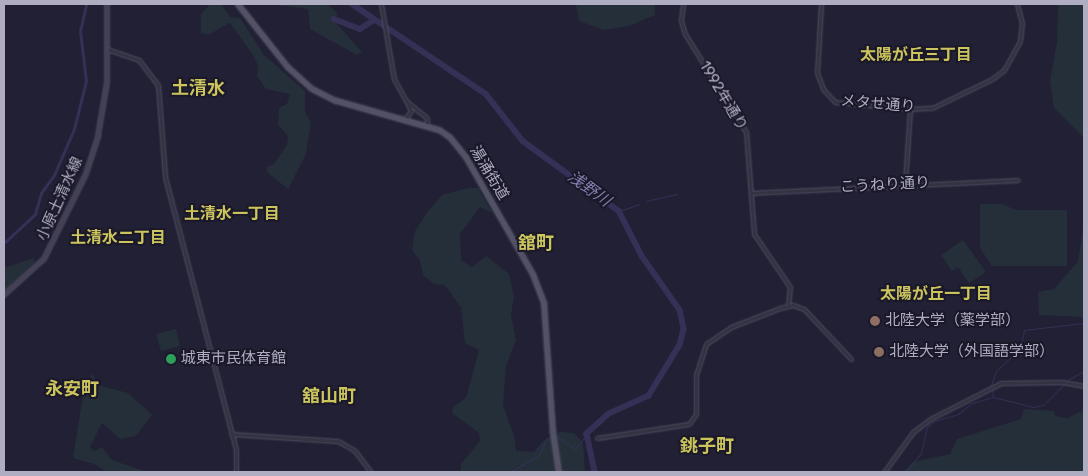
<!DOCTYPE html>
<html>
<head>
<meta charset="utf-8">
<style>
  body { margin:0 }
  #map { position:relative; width:1088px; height:476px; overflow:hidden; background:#212034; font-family:Rubik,"Noto Sans JP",sans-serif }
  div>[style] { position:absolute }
  .green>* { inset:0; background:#252f3a }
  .stream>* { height:1px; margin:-0.5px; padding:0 0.5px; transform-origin:0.5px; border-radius:0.5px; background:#343056 }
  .canal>* { height:3px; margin:-1.5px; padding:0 1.5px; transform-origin:1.5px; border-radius:1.5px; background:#343056 }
  .river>* { height:5.5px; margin:-2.75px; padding:0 2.75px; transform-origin:2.75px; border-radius:2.75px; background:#343056 }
  .roads { filter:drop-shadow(0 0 1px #4f4d60) drop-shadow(0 0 1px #4f4d60) }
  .tertiary>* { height:3px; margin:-1.5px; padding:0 1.5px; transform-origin:1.5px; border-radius:1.5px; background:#343344 }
  .secondary>* { height:4px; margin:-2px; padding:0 2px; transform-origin:2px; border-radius:2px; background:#444157 }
  .primary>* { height:4.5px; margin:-2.25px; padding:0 2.25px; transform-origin:2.25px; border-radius:2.25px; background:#525165 }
  .dots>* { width:14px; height:14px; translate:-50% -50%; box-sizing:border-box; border:2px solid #1a1829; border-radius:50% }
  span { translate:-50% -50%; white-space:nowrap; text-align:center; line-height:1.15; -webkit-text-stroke:4px #1a1829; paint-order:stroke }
  .street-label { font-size:15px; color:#afadc2 }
  .poi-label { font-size:15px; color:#afadc2 }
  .left { translate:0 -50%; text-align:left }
  .neighbourhood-label { font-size:16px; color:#ccc55d; font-weight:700 }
  .water-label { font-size:16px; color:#817eae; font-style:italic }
  .quarter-label { font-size:18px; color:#ccc55d; font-weight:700 }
  .frame { position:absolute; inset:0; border:5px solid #afadc2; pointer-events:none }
</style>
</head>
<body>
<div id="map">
  <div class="green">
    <i style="clip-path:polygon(210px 4px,221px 4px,230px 17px,240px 18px,264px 55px,305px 91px,305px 111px,311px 123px,306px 154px,288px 189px,267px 172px,267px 167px,274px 164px,287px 145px,288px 136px,278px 125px,279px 108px,287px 104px,290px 94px,266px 89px,257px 76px,258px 65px,253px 55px,230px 23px,208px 35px,201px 33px,201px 14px)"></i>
    <i style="clip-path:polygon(269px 4px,327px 4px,337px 13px,336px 23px,362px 52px,357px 55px,310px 29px,308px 9px)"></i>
    <i style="clip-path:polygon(576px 4px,655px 4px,655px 15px,629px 26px,604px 30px,579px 21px)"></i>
    <i style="clip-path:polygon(1058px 4px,1084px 4px,1084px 138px,1054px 108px,1050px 81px,1057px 42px)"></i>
    <i style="clip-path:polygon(468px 188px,478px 188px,492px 213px,480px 207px,460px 234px,461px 260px,472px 267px,486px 256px,509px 274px,514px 296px,511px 315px,516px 340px,506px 366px,503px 405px,514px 436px,516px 451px,534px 452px,542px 442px,560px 432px,574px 433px,583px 443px,585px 472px,461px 472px,461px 464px,480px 441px,479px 433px,452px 413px,453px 407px,466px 398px,479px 350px,465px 343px,461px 308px,445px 285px,434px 284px,423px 275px,420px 260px,412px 250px,415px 231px,428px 211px,442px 195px)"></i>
    <i style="clip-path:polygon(980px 204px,1002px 204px,1016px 210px,1067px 210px,1067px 266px,992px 266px,980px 248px)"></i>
    <i style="clip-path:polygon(1084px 222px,1084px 317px,1039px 315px,1038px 292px,1054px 289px,1078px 261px)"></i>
    <i style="clip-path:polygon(963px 240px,986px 272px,969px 283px,958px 267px,952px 271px,941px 255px)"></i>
    <i style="clip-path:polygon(34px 258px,34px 263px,4px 291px,4px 268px)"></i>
    <i style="clip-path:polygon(176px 329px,180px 346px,161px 351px,156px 334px)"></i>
    <i style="clip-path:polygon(93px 374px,98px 385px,128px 393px,152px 415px,136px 436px,120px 439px,102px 423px,90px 447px,94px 451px,102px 447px,112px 460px,147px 472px,107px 472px,94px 464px,73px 458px,85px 382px)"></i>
    <i style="clip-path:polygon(1024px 409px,1054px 411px,1055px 416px,1067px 418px,1084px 410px,1084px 472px,903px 472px,913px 462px,950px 454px,957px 439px,1021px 419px)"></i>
  </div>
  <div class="stream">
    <i style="left:646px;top:201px;width:32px;rotate:-13deg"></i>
    <i style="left:619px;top:211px;width:21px;rotate:-19deg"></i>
    <i style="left:991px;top:386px;width:16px;rotate:-72deg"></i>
    <i style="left:996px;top:371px;width:33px;rotate:-43deg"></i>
    <i style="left:1020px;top:349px;width:19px;rotate:-78deg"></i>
    <i style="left:1024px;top:330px;width:60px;rotate:-6.7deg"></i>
    <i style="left:992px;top:389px;width:8px;rotate:83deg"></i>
    <i style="left:556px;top:436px;width:23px;rotate:34deg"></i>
    <i style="left:575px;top:449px;width:19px;rotate:-51deg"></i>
    <i style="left:510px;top:472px;width:34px;rotate:-30deg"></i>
    <i style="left:539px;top:455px;width:17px;rotate:-66deg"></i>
    <i style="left:546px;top:439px;width:7px;rotate:-27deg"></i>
    <i style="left:906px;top:472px;width:24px;rotate:-52deg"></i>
    <i style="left:921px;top:453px;width:27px;rotate:-77deg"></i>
    <i style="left:927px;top:427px;width:9px;rotate:-41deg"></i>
    <i style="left:934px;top:421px;width:25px;rotate:-16deg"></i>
    <i style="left:958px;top:414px;width:18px;rotate:-38deg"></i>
    <i style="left:972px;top:403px;width:22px;rotate:-16deg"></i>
    <i style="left:993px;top:397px;width:41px;rotate:14deg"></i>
    <i style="left:1033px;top:407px;width:10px;rotate:-11deg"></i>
    <i style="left:1043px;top:405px;width:37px;rotate:-45deg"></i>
    <i style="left:1069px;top:379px;width:17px;rotate:-28deg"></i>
  </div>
  <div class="canal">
    <i style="left:5px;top:242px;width:41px;rotate:-43deg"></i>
    <i style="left:35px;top:214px;width:22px;rotate:-74deg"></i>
    <i style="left:41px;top:193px;width:22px;rotate:-54deg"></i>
    <i style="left:54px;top:175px;width:50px;rotate:-66.5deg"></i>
    <i style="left:74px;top:129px;width:49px;rotate:-76deg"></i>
    <i style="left:86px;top:81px;width:50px;rotate:-96.8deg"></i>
    <i style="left:80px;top:31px;width:28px;rotate:-77deg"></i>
  </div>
  <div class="river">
    <i style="left:352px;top:4px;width:161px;rotate:33.9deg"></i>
    <i style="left:486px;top:94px;width:60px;rotate:51.8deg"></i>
    <i style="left:523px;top:141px;width:119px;rotate:36.1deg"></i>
    <i style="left:619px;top:211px;width:51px;rotate:62.9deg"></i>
    <i style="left:642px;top:256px;width:66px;rotate:54.9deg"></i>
    <i style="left:680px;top:310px;width:19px;rotate:78deg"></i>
    <i style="left:684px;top:329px;width:16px;rotate:104deg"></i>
    <i style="left:680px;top:345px;width:60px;rotate:121.3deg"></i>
    <i style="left:649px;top:396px;width:44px;rotate:155.8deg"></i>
    <i style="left:609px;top:414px;width:30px;rotate:138deg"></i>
    <i style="left:587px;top:434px;width:39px;rotate:78deg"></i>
    <i style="left:334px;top:19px;width:28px;rotate:21deg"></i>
    <i style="left:360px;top:29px;width:17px;rotate:-33deg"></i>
  </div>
  <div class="roads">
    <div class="tertiary">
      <i style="left:381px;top:4px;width:76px;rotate:80.2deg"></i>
      <i style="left:394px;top:79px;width:25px;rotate:61deg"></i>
      <i style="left:406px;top:101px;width:27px;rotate:39deg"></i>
      <i style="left:427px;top:118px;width:8px;rotate:90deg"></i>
      <i style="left:683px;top:4px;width:17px;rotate:97deg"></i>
      <i style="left:681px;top:21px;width:14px;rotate:73deg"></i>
      <i style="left:685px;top:34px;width:115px;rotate:58.1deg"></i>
      <i style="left:746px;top:132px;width:102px;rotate:85.5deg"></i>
      <i style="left:754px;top:234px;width:64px;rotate:55.8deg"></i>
      <i style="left:790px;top:287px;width:18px;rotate:96deg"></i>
      <i style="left:821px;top:4px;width:69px;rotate:93.3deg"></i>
      <i style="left:817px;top:73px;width:17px;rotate:69deg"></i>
      <i style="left:823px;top:89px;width:18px;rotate:47deg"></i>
      <i style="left:835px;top:102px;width:75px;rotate:5.3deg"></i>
      <i style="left:910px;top:109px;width:22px;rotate:-3deg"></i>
      <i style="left:932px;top:108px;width:67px;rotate:-25.8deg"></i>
      <i style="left:992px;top:79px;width:15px;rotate:-37deg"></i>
      <i style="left:1004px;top:70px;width:33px;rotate:-61deg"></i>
      <i style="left:1020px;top:41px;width:18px;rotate:-84deg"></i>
      <i style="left:1022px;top:23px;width:20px;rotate:-105deg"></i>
      <i style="left:107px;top:49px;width:34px;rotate:19deg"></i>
      <i style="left:139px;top:60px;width:31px;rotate:53deg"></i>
      <i style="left:158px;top:85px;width:92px;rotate:85.6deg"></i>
      <i style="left:165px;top:177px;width:281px;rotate:75.4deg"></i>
      <i style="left:236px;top:449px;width:23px;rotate:90deg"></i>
      <i style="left:405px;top:119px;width:10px;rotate:-53deg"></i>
      <i style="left:411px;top:111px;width:10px;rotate:-114deg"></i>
      <i style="left:905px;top:183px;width:74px;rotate:-86.1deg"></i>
      <i style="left:751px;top:193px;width:267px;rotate:-2.8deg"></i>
      <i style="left:231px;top:434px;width:107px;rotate:3.7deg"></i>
      <i style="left:338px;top:441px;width:20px;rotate:30deg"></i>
      <i style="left:355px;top:451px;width:26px;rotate:53deg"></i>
      <i style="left:597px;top:438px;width:93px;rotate:-8.7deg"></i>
      <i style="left:689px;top:424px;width:12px;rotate:-55deg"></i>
      <i style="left:696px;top:414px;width:39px;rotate:-90deg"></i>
      <i style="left:696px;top:375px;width:33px;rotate:-72deg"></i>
      <i style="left:706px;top:344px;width:30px;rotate:-34deg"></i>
      <i style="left:731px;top:327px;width:53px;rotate:-21.2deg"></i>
      <i style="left:780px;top:308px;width:13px;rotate:-13deg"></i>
      <i style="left:793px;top:305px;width:12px;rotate:20deg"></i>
      <i style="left:804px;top:309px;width:69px;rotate:46.8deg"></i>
      <i style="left:884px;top:472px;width:49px;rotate:-54.1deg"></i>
      <i style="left:913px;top:432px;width:21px;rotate:-37deg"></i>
      <i style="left:930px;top:419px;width:80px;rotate:-26.9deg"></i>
      <i style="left:1001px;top:383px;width:61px;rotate:-0.9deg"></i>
      <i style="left:1062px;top:382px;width:22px;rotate:10deg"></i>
    </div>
    <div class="secondary">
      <i style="left:4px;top:295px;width:54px;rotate:-42deg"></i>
      <i style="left:44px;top:259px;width:95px;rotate:-63.7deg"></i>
      <i style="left:86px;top:174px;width:40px;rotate:-72deg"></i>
      <i style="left:98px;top:136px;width:54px;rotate:-80.4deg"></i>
      <i style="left:107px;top:83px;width:79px;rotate:-90deg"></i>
    </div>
    <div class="primary">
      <i style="left:238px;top:4px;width:80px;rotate:51.6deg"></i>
      <i style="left:288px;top:67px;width:31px;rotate:42deg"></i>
      <i style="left:311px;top:88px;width:27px;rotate:27deg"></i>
      <i style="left:335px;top:100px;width:109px;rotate:15.9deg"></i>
      <i style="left:440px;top:130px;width:12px;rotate:35deg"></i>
      <i style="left:450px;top:137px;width:26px;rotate:51deg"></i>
      <i style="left:466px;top:157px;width:135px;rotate:60.2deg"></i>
      <i style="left:533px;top:274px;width:31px;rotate:69deg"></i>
      <i style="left:544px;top:303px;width:129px;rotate:86deg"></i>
      <i style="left:553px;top:432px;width:40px;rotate:81.5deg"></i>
    </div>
  </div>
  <div class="dots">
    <i style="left:875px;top:321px;background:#8d6e63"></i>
    <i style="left:879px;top:352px;background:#8d6e63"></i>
    <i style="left:171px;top:359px;background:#2e9e5b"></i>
  </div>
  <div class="street-label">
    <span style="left:723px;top:96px;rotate:59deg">1992年通り</span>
    <span style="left:878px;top:104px;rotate:5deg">メタせ通り</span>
    <span style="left:489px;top:173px;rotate:59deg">湯涌街道</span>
    <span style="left:885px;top:185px;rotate:-3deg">こうねり通り</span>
    <span style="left:60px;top:199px;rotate:-66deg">小原土清水線</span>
  </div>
  <div class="poi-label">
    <span class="left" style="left:885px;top:321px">北陸大学（薬学部）</span>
    <span class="left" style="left:889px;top:352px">北陸大学（外国語学部）</span>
    <span class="left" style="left:181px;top:359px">城東市民体育館</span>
  </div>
  <div class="neighbourhood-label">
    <span style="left:916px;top:55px">太陽が丘三丁目</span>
    <span style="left:232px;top:214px">土清水一丁目</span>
    <span style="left:118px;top:238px">土清水二丁目</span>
    <span style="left:936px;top:294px">太陽が丘一丁目</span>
  </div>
  <div class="water-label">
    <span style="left:589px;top:189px;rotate:36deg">浅野川</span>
  </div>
  <div class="quarter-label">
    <span style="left:198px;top:88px">土清水</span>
    <span style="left:536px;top:243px">舘町</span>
    <span style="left:72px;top:389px">永安町</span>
    <span style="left:329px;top:396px">舘山町</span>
    <span style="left:707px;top:446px">銚子町</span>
  </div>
  <div class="frame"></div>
</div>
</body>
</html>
